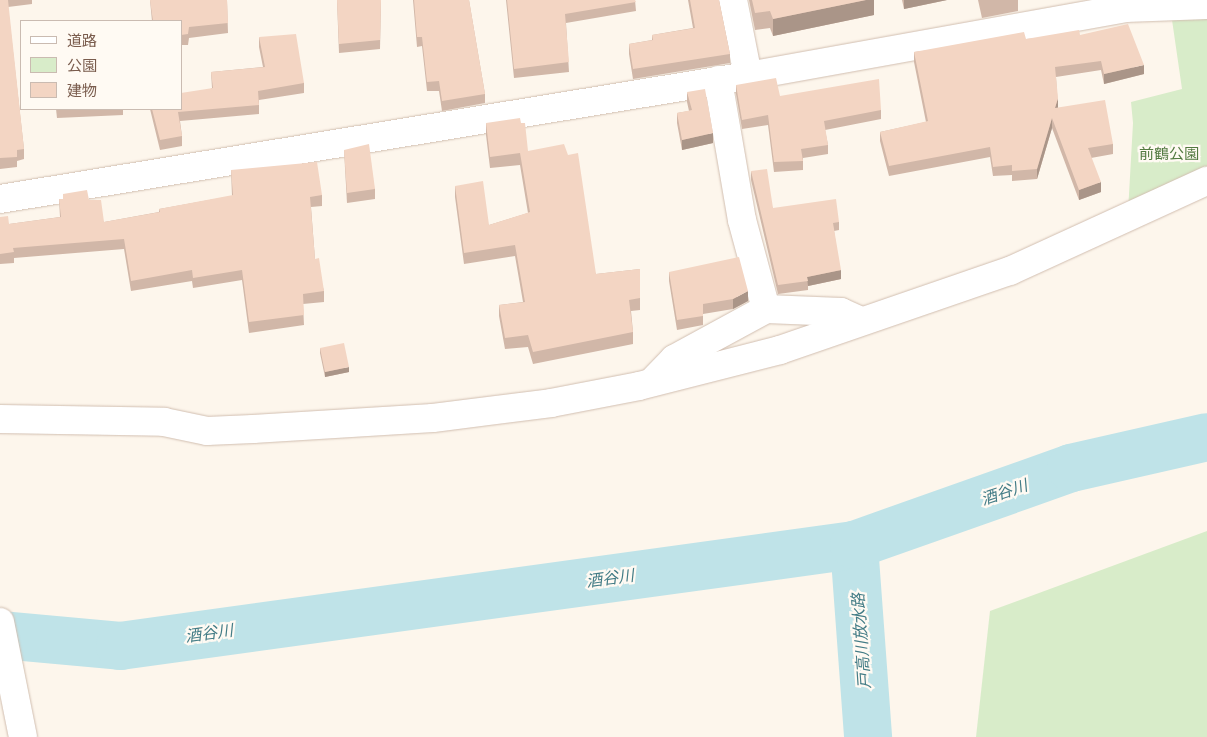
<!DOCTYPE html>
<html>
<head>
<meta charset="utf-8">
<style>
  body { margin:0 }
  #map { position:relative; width:1207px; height:737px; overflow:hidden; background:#fdf6ec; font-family:Commissioner,"Noto Sans JP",sans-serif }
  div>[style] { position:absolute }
  .green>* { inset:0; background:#d8ecc9 }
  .river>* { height:48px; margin:-24px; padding:0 24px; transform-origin:24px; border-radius:24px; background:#bfe3e8 }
  .roads { filter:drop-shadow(0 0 1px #d1beb0) drop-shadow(0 0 1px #d1beb0) }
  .minor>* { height:28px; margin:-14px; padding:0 14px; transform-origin:14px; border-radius:14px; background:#fff }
  .wall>* { inset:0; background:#d1b7a8 }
  .shaded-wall>* { inset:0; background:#aa9588 }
  .building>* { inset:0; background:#f3d5c3 }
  span { translate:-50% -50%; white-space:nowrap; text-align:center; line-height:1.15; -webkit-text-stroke:4.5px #fffaf3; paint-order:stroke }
  .park-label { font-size:15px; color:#537a41 }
  .water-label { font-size:16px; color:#437c86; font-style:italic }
  .legend { position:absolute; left:20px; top:20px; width:162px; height:90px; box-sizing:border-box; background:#fffaf3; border:1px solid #cabbb1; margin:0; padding:6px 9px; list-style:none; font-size:15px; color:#7a5c4d }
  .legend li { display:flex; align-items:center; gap:10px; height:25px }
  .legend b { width:25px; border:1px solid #cabbb1 }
</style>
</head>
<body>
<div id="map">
  <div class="green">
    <i style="clip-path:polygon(1207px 11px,1207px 180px,1128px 212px,1133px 123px,1131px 102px,1182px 89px,1171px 13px)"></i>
    <i style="clip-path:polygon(1207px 531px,1207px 737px,976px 737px,990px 611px)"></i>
  </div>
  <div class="river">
    <i style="left:854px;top:545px;width:193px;rotate:85.8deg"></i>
    <i style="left:0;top:635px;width:121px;rotate:5.2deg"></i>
    <i style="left:120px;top:646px;width:741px;rotate:-7.83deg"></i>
    <i style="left:854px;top:545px;width:230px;rotate:-19.5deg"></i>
    <i style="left:1071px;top:468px;width:139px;rotate:-12.8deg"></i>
  </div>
  <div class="roads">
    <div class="minor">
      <i style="left:733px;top:0;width:77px;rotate:78.8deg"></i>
      <i style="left:718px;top:80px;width:142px;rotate:80.3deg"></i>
      <i style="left:742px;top:220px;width:92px;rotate:74.9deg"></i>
      <i style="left:0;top:199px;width:758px;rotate:-9.34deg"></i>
      <i style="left:748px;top:76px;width:383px;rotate:-10.2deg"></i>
      <i style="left:1125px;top:8px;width:82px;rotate:-2.1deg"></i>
      <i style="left:652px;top:382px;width:32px;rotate:-46deg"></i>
      <i style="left:674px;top:359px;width:105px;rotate:-28.5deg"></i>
      <i style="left:766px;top:309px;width:75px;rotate:2.3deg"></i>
      <i style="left:841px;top:312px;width:22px;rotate:24deg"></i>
      <i style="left:0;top:419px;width:164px;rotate:1deg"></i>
      <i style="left:164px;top:422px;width:44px;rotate:11.8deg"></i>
      <i style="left:207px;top:431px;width:46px;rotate:-2.5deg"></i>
      <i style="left:253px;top:429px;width:180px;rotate:-3.5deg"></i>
      <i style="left:433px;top:418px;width:119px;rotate:-7.2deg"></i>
      <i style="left:551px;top:403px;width:90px;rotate:-10.9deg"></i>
      <i style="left:639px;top:386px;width:146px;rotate:-14.3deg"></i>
      <i style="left:780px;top:350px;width:243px;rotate:-19deg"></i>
      <i style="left:1010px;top:271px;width:217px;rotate:-24.6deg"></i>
      <i style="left:0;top:622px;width:117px;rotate:78.7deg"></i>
    </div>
  </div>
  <div class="wall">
    <i style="clip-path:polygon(0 0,32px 0,32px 4px,8px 7px,24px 149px,24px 159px,17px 161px,17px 167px,0 169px)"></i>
    <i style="clip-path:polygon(150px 0,227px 0,228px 33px,189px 38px,188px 45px,181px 45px,181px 21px,152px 21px)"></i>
    <i style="clip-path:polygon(337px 0,381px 0,380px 49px,339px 53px)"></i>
    <i style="clip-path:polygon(413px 0,469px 0,485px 94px,485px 103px,442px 111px,439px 91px,427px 91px,422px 46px,417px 47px)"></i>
    <i style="clip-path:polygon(506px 0,635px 0,636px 11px,566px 23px,569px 72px,514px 78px)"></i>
    <i style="clip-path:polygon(688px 0,719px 0,730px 54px,730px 63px,633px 79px,629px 54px,629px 44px,652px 40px,652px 35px,693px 28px)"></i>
    <i style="clip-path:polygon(749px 0,874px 0,874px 15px,773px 36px,770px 28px,755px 30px)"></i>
    <i style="clip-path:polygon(902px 0,947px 0,904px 9px)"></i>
    <i style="clip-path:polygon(978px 0,1018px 0,1018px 11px,982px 18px)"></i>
    <i style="clip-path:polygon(1080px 35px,1144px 74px,1104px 84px,1101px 70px,1056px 77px,1058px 108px,1113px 144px,1113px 154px,1091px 158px,1101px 192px,1079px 200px,1052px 128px,1037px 179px,1012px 181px,1012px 175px,993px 176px,990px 157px,889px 176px,880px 141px,880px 132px,926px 122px,914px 62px,914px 52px,1026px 39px)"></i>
    <i style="clip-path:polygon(259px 37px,304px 83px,304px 93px,259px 100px,259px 114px,180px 121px,182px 136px,182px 146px,160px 150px,150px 109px,181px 109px,212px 88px,211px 72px,263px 67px,259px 47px)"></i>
    <i style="clip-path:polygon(736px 85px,780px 96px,881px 110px,881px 119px,825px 130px,828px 145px,828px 154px,803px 158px,803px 170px,774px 172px,768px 125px,742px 129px,736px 94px)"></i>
    <i style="clip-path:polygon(687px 92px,713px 143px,682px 150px,677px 123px,677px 113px,689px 111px,687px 102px)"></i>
    <i style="clip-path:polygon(56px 109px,123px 109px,123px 115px,57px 118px)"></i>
    <i style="clip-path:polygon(486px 123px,528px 151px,596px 274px,640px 269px,640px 310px,631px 311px,633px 332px,633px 344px,533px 364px,528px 347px,505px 349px,499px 316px,499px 305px,523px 302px,515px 256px,464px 264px,455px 197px,455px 186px,489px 225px,528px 213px,520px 165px,490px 168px,486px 135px)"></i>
    <i style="clip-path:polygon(344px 150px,375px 189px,375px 199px,347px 203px)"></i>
    <i style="clip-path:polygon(231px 170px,322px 195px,322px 206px,311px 207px,315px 259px,324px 291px,324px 302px,303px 304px,304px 325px,249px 333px,242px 280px,193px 288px,192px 281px,131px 291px,124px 249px,14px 258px,14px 263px,0 264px,0 217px,9px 224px,60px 217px,59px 199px,89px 200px,104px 222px,159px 212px,159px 209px,232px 196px)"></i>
    <i style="clip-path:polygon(751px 171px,773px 208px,839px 222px,839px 230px,834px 231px,841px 279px,808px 286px,808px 290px,778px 294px,751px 180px)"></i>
    <i style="clip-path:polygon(669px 272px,748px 301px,733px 309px,703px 314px,703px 325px,677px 330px,669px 281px)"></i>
    <i style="clip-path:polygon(320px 348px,349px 372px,325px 377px,320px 353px)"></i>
  </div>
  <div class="shaded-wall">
    <i style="clip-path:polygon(866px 0,874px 0,874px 15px,773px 36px,773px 19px)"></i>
    <i style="clip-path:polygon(904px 0,947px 0,904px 9px)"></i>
    <i style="clip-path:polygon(1144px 65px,1144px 74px,1104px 84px,1104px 74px)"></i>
    <i style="clip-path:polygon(1058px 98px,1058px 108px,1055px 108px)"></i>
    <i style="clip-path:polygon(1052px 118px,1052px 128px,1037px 179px,1037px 169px)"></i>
    <i style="clip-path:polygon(713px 133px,713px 143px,682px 150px,682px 140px)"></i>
    <i style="clip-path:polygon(1101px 182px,1101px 192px,1079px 200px,1079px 190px)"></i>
    <i style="clip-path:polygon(841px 270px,841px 279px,808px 286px,807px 277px)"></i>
    <i style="clip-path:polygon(748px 291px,748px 301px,733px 309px,733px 299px)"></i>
    <i style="clip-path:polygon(349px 367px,349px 372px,325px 377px,325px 372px)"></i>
  </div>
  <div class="building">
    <i style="clip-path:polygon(0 0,8px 0,24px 149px,17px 150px,17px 157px,0 158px)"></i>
    <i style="clip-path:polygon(150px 0,227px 0,228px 23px,189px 27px,188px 34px,181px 35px,181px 21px,153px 21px)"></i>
    <i style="clip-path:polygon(337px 0,381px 0,380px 40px,339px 44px)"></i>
    <i style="clip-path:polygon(414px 0,469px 0,485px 94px,442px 101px,439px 81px,427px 82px,422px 37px,417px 37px)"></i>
    <i style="clip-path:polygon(507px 0,635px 0,636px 2px,565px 14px,569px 62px,514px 69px)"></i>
    <i style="clip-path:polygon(690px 0,719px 0,730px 54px,633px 69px,629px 44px,653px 40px,652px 35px,695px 28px)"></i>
    <i style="clip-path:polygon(752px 0,866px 0,773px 19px,770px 11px,755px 13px)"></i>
    <i style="clip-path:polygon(1128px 24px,1144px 65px,1104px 74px,1101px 61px,1055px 67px,1058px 98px,1055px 108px,1105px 100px,1113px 144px,1088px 148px,1101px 182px,1079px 190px,1052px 118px,1037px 169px,1012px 171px,1012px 165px,993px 167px,990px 147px,889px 166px,880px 132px,928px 121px,914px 52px,1024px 32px,1026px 39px,1079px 30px,1080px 35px)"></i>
    <i style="clip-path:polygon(296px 34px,304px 83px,258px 91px,259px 105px,178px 112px,182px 136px,160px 140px,152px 109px,181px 109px,181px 93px,213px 88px,211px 72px,265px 67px,259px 37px)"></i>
    <i style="clip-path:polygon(776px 78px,780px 96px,879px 79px,881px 110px,824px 121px,828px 145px,801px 149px,803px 161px,774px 162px,768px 115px,742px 120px,736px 85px)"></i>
    <i style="clip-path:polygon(705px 89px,713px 133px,682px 140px,677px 113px,692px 110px,687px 92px)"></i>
    <i style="clip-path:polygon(520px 118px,521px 123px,525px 123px,528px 151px,564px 144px,568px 155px,578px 153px,596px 274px,640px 269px,640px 298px,629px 300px,633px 332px,533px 352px,528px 335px,505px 338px,499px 305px,525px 302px,515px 245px,464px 253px,455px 186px,483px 181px,489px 225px,530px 212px,520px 153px,490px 157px,486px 123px)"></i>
    <i style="clip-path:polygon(369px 144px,375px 189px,347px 193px,344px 150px)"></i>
    <i style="clip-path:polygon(317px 162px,322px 195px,310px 197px,315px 259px,319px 258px,324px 291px,303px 294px,304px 315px,249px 322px,242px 270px,193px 278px,192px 270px,131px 281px,124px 239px,13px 248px,14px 252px,0 254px,0 217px,8px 216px,9px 224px,61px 217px,59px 199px,63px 199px,63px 194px,87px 190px,89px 200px,101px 200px,104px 222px,160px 212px,159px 209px,233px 195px,231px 170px)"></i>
    <i style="clip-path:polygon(767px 169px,773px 208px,836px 199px,839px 222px,833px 223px,841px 270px,807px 277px,808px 281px,778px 285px,751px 171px)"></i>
    <i style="clip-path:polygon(739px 257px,748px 291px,733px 299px,703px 304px,703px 316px,677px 320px,669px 272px)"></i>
    <i style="clip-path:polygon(344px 343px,349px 367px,325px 372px,320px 348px)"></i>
  </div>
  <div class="park-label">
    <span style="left:1169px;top:154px">前鶴公園</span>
  </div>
  <div class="water-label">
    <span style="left:1004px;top:492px;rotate:-19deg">酒谷川</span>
    <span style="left:610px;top:578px;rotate:-8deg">酒谷川</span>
    <span style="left:209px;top:633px;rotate:-8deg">酒谷川</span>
    <span style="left:861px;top:641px;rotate:-94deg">戸高川放水路</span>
  </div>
  <ul class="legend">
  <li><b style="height:6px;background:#fff"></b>道路</li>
  <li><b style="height:14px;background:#d8ecc9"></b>公園</li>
  <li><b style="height:14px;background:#f3d5c3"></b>建物</li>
  </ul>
</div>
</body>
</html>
